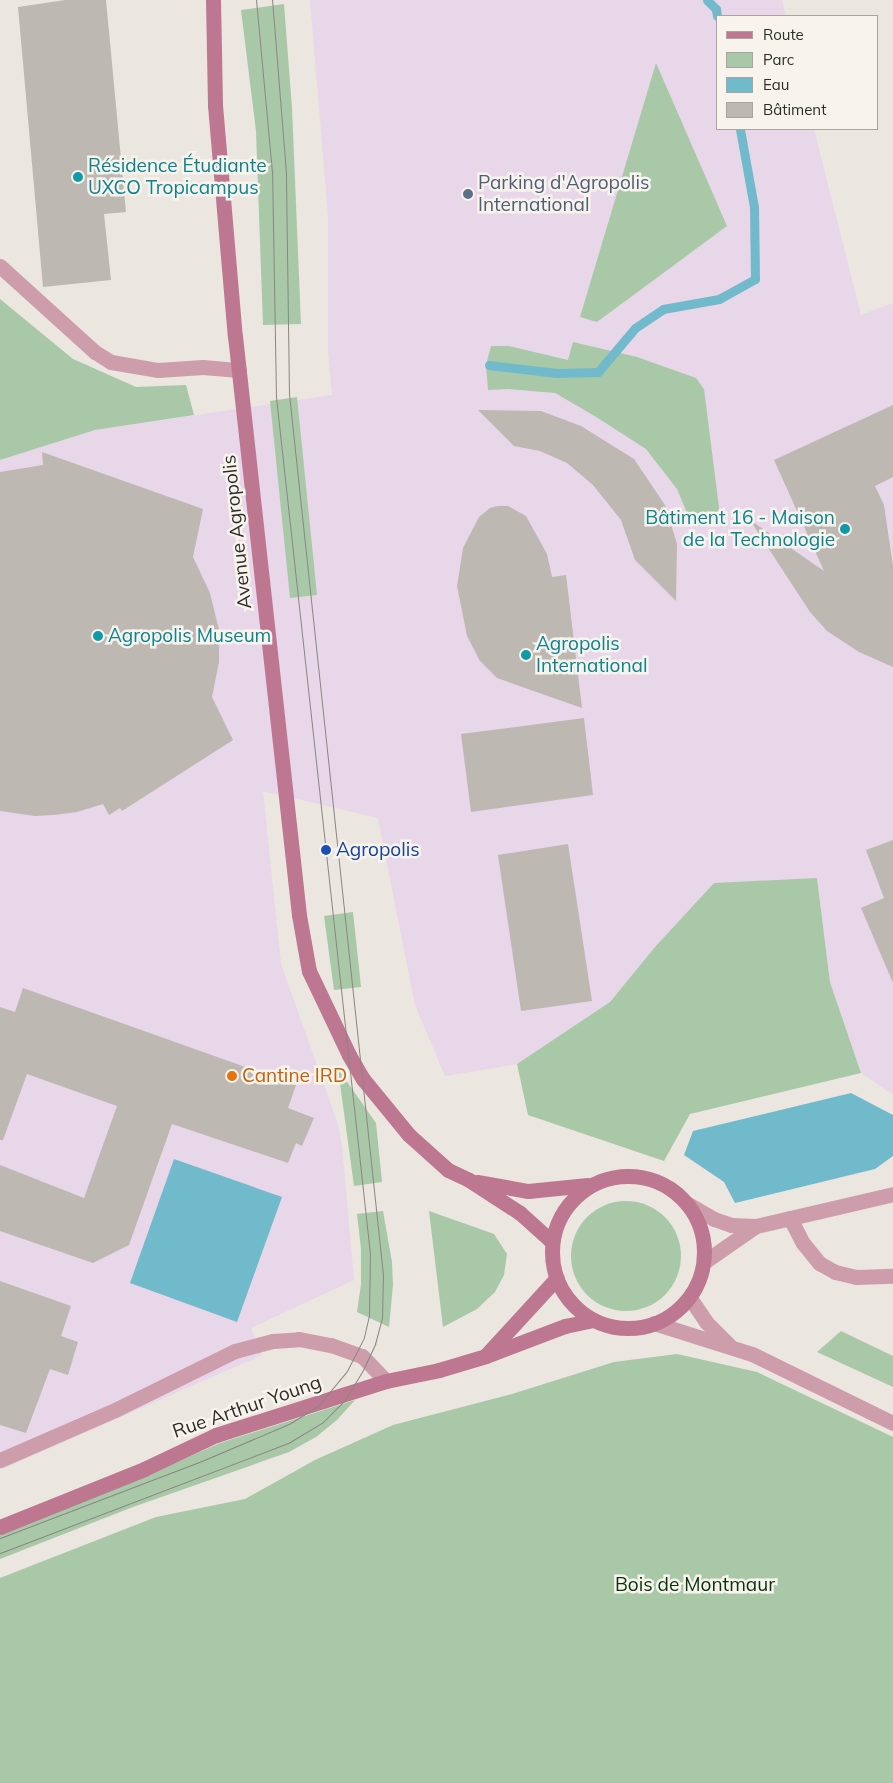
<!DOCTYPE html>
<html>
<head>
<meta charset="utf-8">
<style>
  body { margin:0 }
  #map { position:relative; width:893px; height:1783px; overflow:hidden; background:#ebe6df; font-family:Mulish,sans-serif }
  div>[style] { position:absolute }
  .commercial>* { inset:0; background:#e7d7e9 }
  .green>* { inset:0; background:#a9c8a7 }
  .round { border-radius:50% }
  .water>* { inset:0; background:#71bacc }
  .stream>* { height:9px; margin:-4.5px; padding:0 4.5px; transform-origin:4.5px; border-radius:4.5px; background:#71bacc }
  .building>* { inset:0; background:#bdb8b2 }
  .lane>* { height:15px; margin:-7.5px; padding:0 7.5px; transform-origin:7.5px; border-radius:7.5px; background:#ce9dac }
  .street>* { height:15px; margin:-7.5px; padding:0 7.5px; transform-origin:7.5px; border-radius:7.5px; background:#ce9dac }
  .secondary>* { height:15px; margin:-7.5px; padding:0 7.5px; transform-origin:7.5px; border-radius:7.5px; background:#be7790 }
  .secondary>.ring { margin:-7.5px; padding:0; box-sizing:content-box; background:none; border:15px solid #be7790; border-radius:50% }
  .tram>* { height:1px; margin:-0.5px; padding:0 0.5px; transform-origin:0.5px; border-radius:0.5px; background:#898681 }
  .dots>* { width:14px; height:14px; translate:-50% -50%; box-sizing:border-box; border:2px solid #f8f3ed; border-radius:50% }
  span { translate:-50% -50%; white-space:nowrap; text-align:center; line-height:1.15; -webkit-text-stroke:5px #f8f3ed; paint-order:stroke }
  .culture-label { font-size:19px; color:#0d838f }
  .left { translate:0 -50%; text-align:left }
  .right { translate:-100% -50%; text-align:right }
  .service-label { font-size:19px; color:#4e5e75 }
  .street-label { font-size:19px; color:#2f2d2a }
  .transit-label { font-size:19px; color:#164399 }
  .food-label { font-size:19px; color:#c56008 }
  .park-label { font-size:19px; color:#063408 }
  .legend { position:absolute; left:716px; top:15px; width:162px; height:115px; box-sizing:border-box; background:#f8f3ed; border:1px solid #a8a49f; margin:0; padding:6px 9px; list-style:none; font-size:15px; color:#2f2d2a }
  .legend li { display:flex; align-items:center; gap:10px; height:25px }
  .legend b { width:25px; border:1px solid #a8a49f }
</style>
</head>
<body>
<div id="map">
  <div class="commercial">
    <i style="clip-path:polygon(310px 0,782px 0,786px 16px,717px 16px,717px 129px,814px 129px,861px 315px,893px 303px,893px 1095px,861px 1073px,830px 982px,817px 878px,655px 947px,610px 1002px,517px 1064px,445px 1076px,415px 1005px,378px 818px,263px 791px,281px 964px,338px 1124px,342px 1146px,354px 1280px,251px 1328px,262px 1355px,0 1470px,0 460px,95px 430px,332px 395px,328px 352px,328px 215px)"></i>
  </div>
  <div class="green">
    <i style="clip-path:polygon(284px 4px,292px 108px,301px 324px,263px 325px,256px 131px,241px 10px)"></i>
    <i style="clip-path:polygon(656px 63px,727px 226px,597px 322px,580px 317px)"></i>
    <i style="clip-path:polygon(0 299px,73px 359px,136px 387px,186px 385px,194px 415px,95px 430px,0 460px)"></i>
    <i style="clip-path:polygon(573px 342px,637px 357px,696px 378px,704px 389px,721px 523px,693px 527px,677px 489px,646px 449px,593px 415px,555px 393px,508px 389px,488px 390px,486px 365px,491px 346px,509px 346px,568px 360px)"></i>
    <i style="clip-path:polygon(297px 397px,317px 595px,290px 598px,270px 401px)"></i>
    <i style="clip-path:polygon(817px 878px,830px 982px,861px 1073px,690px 1114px,664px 1161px,528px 1115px,517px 1064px,610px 1002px,655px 947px,714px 883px)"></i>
    <i style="clip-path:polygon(353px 912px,361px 987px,334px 990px,324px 916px)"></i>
    <i style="clip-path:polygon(338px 1069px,376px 1123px,382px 1182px,354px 1186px)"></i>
    <i class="round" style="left:571px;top:1201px;width:110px;height:110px"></i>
    <i style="clip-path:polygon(383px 1211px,392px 1262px,393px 1285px,389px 1327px,357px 1312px,361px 1284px,361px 1249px,357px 1214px)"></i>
    <i style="clip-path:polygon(429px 1211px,494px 1234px,507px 1254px,504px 1275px,495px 1292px,477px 1309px,443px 1327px)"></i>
    <i style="clip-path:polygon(841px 1331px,893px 1356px,893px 1387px,817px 1352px)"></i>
    <i style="clip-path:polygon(677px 1354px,757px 1372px,893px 1437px,893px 1783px,0 1783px,0 1578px,156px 1517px,245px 1499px,315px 1460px,393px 1425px,512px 1394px,614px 1362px)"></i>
    <i style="clip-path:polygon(355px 1400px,337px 1420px,316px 1437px,289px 1452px,133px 1507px,0 1559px,0 1533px,125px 1485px,220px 1443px)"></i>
  </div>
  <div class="water">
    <i style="clip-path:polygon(851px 1093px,893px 1115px,893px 1156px,875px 1169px,735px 1203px,724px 1182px,684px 1155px,693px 1131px)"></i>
    <i style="clip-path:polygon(174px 1159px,282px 1197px,237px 1322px,130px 1283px)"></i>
  </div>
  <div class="stream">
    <i style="left:707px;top:0;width:13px;rotate:45deg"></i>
    <i style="left:716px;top:9px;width:7px;rotate:82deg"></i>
    <i style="left:489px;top:365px;width:68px;rotate:6.7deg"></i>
    <i style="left:557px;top:373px;width:41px;rotate:-1.4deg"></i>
    <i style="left:598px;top:372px;width:57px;rotate:-49.9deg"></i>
    <i style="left:635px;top:328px;width:34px;rotate:-34deg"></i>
    <i style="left:663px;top:309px;width:57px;rotate:-10.1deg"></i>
    <i style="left:719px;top:299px;width:41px;rotate:-29.1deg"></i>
    <i style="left:755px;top:279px;width:72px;rotate:-90.8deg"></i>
    <i style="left:754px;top:207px;width:79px;rotate:-100.2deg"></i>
  </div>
  <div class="building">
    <i style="clip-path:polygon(65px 0,106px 0,126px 212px,104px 214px,111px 280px,43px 287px,18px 7px)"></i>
    <i style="clip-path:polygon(893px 405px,893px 477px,875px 486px,884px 505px,893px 566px,893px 667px,859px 652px,827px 631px,810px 612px,750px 520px,824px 571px,774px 460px)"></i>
    <i style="clip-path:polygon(478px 410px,541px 411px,581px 426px,634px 459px,665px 505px,677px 544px,676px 601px,635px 560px,621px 520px,593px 485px,567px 463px,540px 451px,514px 446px)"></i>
    <i style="clip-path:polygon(42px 452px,203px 509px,193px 557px,210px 593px,219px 630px,219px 662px,212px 697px,233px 740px,122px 811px,120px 808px,109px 815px,103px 804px,77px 812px,54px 815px,35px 816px,0 811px,0 472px,43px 465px)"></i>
    <i style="clip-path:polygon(498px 506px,508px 506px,526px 516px,547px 554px,552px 577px,566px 575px,582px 708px,497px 678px,480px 661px,467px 636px,457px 586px,463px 548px,479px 517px,490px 508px)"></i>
    <i style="clip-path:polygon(584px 718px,593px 795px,471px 812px,461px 734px)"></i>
    <i style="clip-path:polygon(893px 840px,893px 983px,861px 908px,884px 898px,866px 850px)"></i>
    <i style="clip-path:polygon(568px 844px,592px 1001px,521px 1011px,498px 855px)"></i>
    <i style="clip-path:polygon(23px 988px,296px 1085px,288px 1108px,314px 1118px,302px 1146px,296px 1143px,288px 1163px,172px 1124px,129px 1245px,93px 1263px,0 1231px,0 1165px,84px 1198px,117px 1106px,27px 1074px,3px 1140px,0 1140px,0 1007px,15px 1012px)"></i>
    <i style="clip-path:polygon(0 1281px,71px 1306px,61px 1336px,78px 1342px,68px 1375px,50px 1369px,26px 1433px,0 1425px)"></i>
  </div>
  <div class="lane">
    <i style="left:0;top:266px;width:128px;rotate:42.2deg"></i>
    <i style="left:95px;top:352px;width:19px;rotate:32deg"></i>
    <i style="left:111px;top:362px;width:48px;rotate:9.7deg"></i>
    <i style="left:158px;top:370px;width:45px;rotate:-3.8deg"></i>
    <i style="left:203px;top:367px;width:36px;rotate:5deg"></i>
    <i style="left:790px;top:1218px;width:28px;rotate:63deg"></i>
    <i style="left:803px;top:1243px;width:26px;rotate:51deg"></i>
    <i style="left:819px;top:1263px;width:18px;rotate:29deg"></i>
    <i style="left:835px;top:1272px;width:22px;rotate:13deg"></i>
    <i style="left:856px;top:1277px;width:37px;rotate:-2deg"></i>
    <i style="left:0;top:1460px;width:125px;rotate:-23.5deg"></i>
    <i style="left:115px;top:1410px;width:134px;rotate:-26.2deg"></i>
    <i style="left:235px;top:1351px;width:39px;rotate:-15deg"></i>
    <i style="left:273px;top:1341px;width:26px;rotate:-4deg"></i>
    <i style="left:299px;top:1339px;width:33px;rotate:11deg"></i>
    <i style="left:331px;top:1345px;width:33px;rotate:20deg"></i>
    <i style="left:362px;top:1356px;width:35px;rotate:46deg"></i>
  </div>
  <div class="street">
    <i style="left:688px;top:1204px;width:30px;rotate:30deg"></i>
    <i style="left:714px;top:1219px;width:18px;rotate:19deg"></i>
    <i style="left:731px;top:1225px;width:25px;rotate:2deg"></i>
    <i style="left:756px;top:1226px;width:141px;rotate:-13.1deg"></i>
    <i style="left:704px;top:1262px;width:63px;rotate:-34.7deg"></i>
    <i style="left:690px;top:1298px;width:29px;rotate:56deg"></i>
    <i style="left:706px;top:1322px;width:33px;rotate:45deg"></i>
    <i style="left:654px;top:1323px;width:103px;rotate:17.6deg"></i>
    <i style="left:752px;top:1354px;width:157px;rotate:26.1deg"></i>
  </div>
  <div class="secondary">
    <i style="left:213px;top:0;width:105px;rotate:88.9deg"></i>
    <i style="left:215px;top:105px;width:232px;rotate:85.1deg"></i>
    <i style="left:235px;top:336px;width:583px;rotate:83.69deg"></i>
    <i style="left:299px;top:915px;width:57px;rotate:79.9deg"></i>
    <i style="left:309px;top:971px;width:93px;rotate:64.5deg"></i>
    <i style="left:349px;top:1055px;width:28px;rotate:60deg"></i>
    <i style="left:363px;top:1079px;width:72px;rotate:50.6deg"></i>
    <i style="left:409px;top:1135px;width:52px;rotate:41.9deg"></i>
    <i style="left:448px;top:1170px;width:23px;rotate:25deg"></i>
    <i style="left:469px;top:1180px;width:61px;rotate:32.9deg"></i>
    <i style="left:520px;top:1213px;width:40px;rotate:42deg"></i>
    <i class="ring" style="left:552px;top:1176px;width:137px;height:137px"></i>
    <i style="left:477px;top:1182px;width:52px;rotate:10deg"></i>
    <i style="left:528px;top:1191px;width:60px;rotate:-5.7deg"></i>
    <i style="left:487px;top:1354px;width:103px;rotate:-47.4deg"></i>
    <i style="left:0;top:1527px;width:155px;rotate:-21.9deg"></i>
    <i style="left:144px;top:1469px;width:80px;rotate:-25.3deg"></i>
    <i style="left:216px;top:1435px;width:178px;rotate:-17.6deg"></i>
    <i style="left:386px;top:1381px;width:54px;rotate:-11.7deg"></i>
    <i style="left:439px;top:1370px;width:49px;rotate:-16.6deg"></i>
    <i style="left:486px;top:1356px;width:85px;rotate:-20.8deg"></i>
    <i style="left:565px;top:1326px;width:29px;rotate:-12deg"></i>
  </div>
  <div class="tram">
    <i style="left:0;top:1538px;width:218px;rotate:-20.9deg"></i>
    <i style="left:204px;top:1460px;width:92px;rotate:-23deg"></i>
    <i style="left:289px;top:1424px;width:34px;rotate:-32deg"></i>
    <i style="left:318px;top:1406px;width:45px;rotate:-50.4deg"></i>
    <i style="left:347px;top:1371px;width:38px;rotate:-63deg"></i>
    <i style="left:364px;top:1337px;width:23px;rotate:-77deg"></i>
    <i style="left:369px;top:1315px;width:61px;rotate:-89.1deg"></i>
    <i style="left:370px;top:1254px;width:862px;rotate:-96.26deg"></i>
    <i style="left:276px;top:397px;width:225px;rotate:-91deg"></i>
    <i style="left:272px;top:172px;width:173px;rotate:-95.3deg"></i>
    <i style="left:0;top:1553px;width:311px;rotate:-20.9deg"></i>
    <i style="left:290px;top:1442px;width:37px;rotate:-31deg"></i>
    <i style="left:322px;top:1423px;width:33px;rotate:-45deg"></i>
    <i style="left:345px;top:1400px;width:35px;rotate:-59deg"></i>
    <i style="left:363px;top:1370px;width:29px;rotate:-65deg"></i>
    <i style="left:375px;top:1344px;width:27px;rotate:-75deg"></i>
    <i style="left:382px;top:1318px;width:43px;rotate:-88.7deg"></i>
    <i style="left:383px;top:1275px;width:886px;rotate:-96.09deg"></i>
    <i style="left:289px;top:394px;width:221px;rotate:-90.8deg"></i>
    <i style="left:286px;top:173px;width:174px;rotate:-94.6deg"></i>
  </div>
  <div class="dots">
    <i style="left:78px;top:177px;background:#0f9aa8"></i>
    <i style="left:468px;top:194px;background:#5c6f8a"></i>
    <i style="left:845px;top:529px;background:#0f9aa8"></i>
    <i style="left:98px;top:636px;background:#0f9aa8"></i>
    <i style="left:526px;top:655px;background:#0f9aa8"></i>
    <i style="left:326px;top:850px;background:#1a4fb4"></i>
    <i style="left:232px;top:1076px;background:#e8710a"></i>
  </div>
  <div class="culture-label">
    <span class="left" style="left:88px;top:177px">Résidence Étudiante<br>UXCO Tropicampus</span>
    <span class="right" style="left:835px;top:529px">Bâtiment 16 - Maison<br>de la Technologie</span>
    <span class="left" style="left:108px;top:636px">Agropolis Museum</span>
    <span class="left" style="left:536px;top:655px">Agropolis<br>International</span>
  </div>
  <div class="service-label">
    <span class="left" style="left:478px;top:194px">Parking d'Agropolis<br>International</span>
  </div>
  <div class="street-label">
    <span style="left:237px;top:532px;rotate:-96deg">Avenue Agropolis</span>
    <span style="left:247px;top:1407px;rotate:-19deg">Rue Arthur Young</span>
  </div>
  <div class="transit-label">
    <span class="left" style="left:336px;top:850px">Agropolis</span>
  </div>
  <div class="food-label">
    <span class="left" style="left:242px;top:1076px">Cantine IRD</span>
  </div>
  <div class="park-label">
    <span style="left:695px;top:1585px">Bois de Montmaur</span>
  </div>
  <ul class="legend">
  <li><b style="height:6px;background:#be7790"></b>Route</li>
  <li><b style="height:14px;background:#a9c8a7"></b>Parc</li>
  <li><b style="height:14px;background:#71bacc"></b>Eau</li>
  <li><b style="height:14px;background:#bdb8b2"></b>Bâtiment</li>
  </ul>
</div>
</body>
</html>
